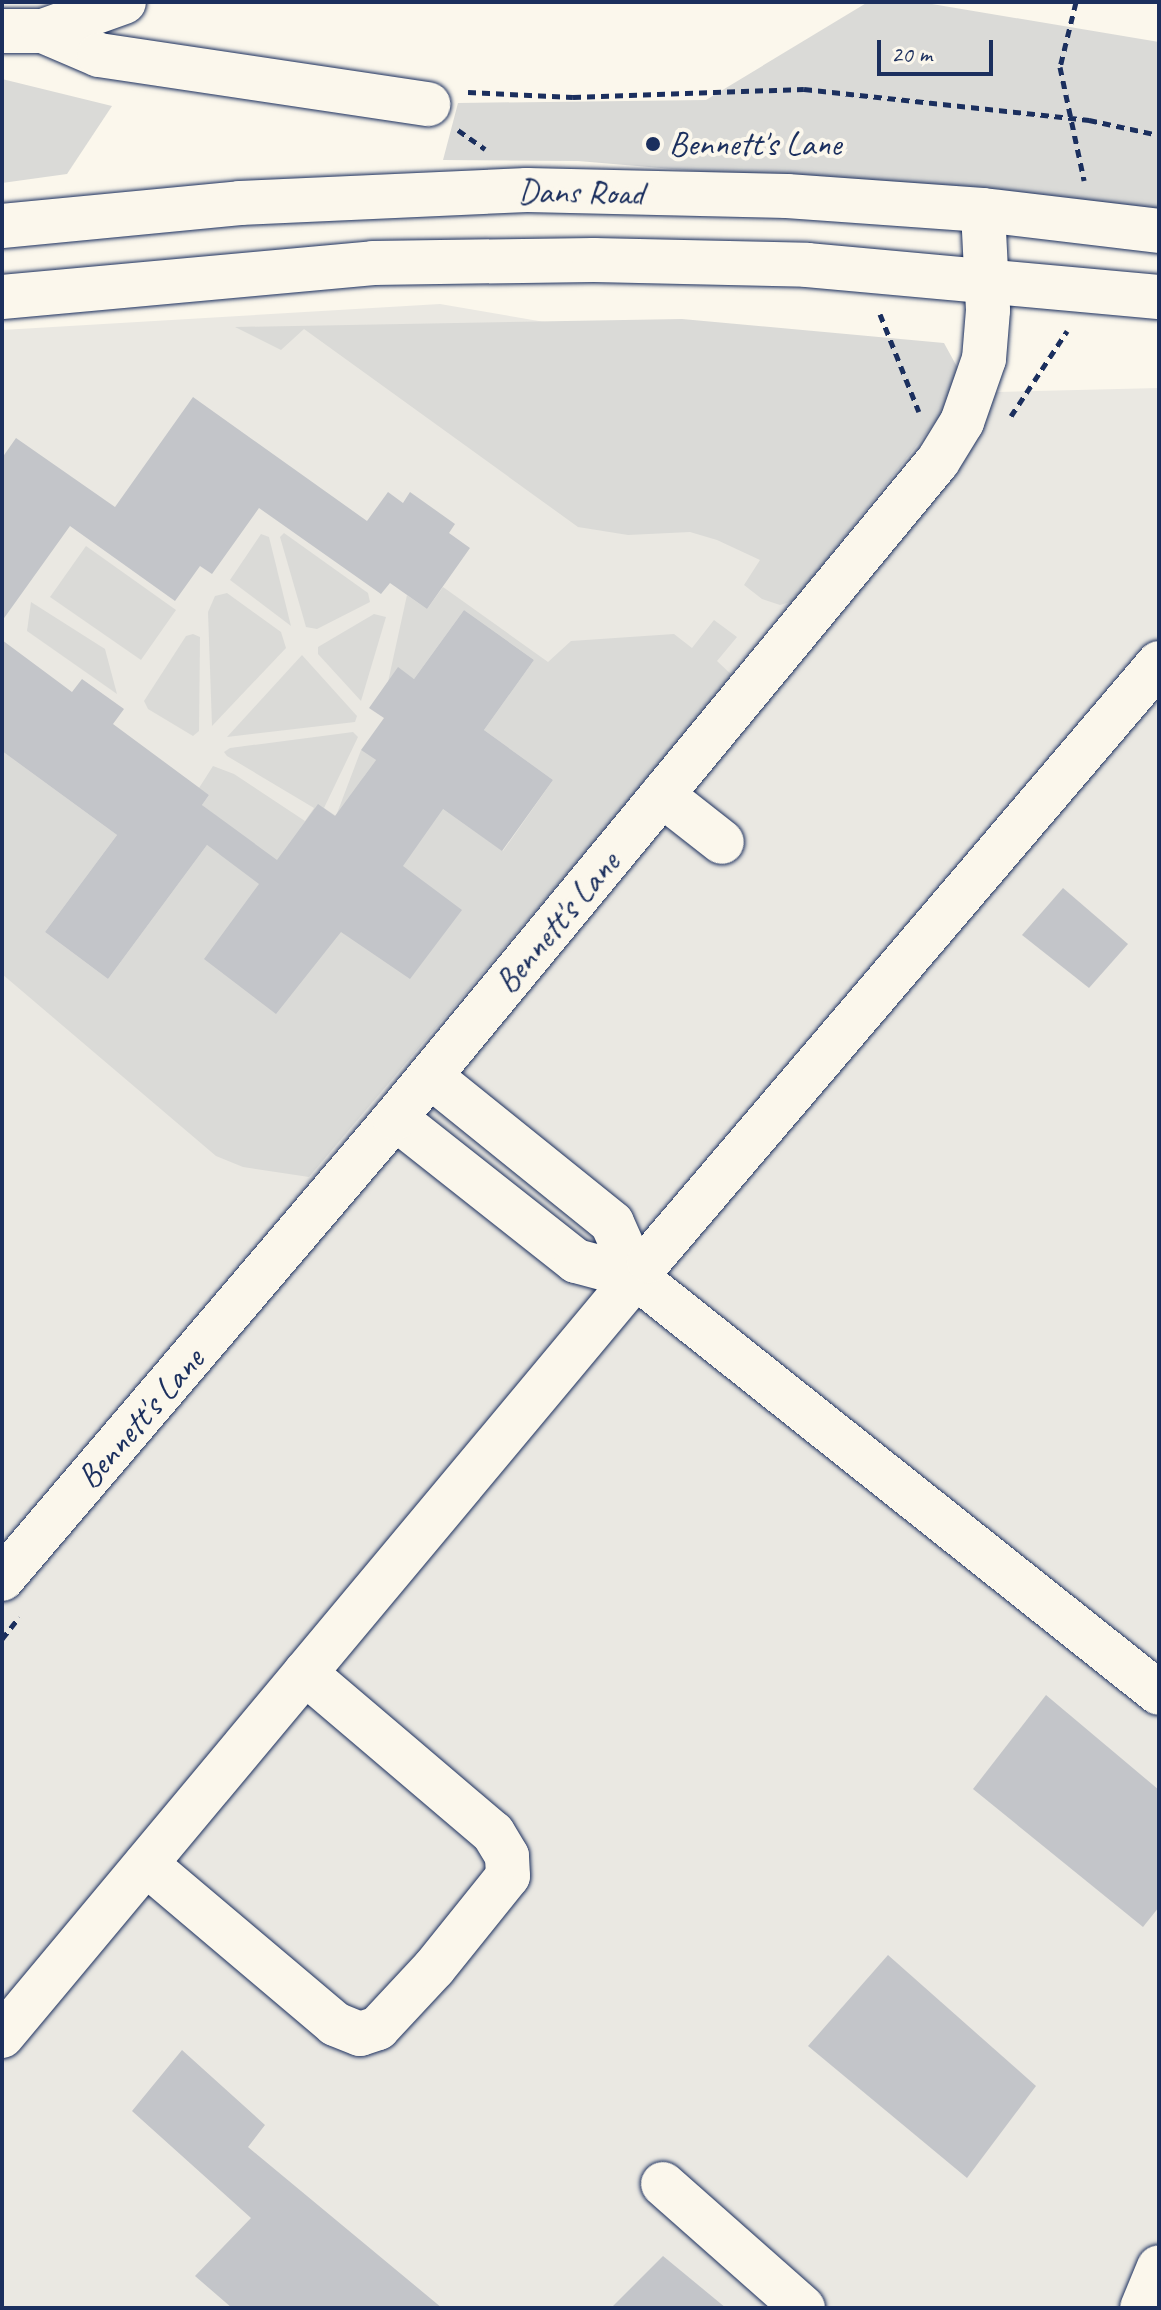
<!DOCTYPE html>
<html>
<head>
<meta charset="utf-8">
<style>
  body { margin:0 }
  #map { position:relative; width:1161px; height:2310px; overflow:hidden; background:#fbf7ec; font-family:Caveat,sans-serif }
  div>[style] { position:absolute }
  .built>* { inset:0; background:#eae8e2 }
  .green>* { inset:0; background:#dadad7 }
  .building>* { inset:0; background:#c3c5c9 }
  .path>* { height:5px; margin-top:-2.5px; transform-origin:0; background:repeating-linear-gradient(90deg,#1b2f5e 0 8px,transparent 0 14px) }
  .roads { filter:drop-shadow(0 0 2px #1b2f5e) drop-shadow(0 0 2px #1b2f5e) }
  .minor>* { height:44px; margin:-22px; padding:0 22px; transform-origin:22px; border-radius:22px; background:#fbf7ec }
  .major>* { height:44px; margin:-22px; padding:0 22px; transform-origin:22px; border-radius:22px; background:#fbf7ec }
  .dots>* { width:22px; height:22px; translate:-50% -50%; box-sizing:border-box; border:4px solid #fbf7ec; border-radius:50% }
  span { translate:-50% -50%; white-space:nowrap; text-align:center; line-height:1.15; -webkit-text-stroke:8px #fbf7ec; paint-order:stroke }
  .poi-label { font-size:34px; color:#1b2f5e }
  .left { translate:0 -50%; text-align:left }
  .street-label { font-size:34px; color:#1b2f5e }
  .frame { position:absolute; inset:0; border:4px solid #1b2f5e; pointer-events:none }
  .scale { position:absolute; left:877px; top:40px; width:116px; height:36px; box-sizing:border-box; border:4px solid #1b2f5e; border-top:0; padding-left:10px; font-size:24px; line-height:28px; white-space:nowrap; color:#1b2f5e; -webkit-text-stroke:6px #fbf7ec; paint-order:stroke }
</style>
</head>
<body>
<div id="map">
  <div class="built">
    <i style="clip-path:polygon(440px 304px,959px 393px,1159px 388px,1159px 2308px,2px 2308px,2px 330px)"></i>
  </div>
  <div class="green">
    <i style="clip-path:polygon(868px 2px,920px 2px,1159px 42px,1159px 226px,791px 179px,578px 161px,443px 160px,458px 103px,706px 100px)"></i>
    <i style="clip-path:polygon(2px 79px,112px 106px,67px 174px,2px 183px)"></i>
    <i style="clip-path:polygon(682px 319px,944px 343px,961px 374px,958px 393px,794px 601px,780px 605px,762px 599px,744px 585px,760px 560px,717px 540px,690px 532px,628px 535px,578px 527px,304px 329px,281px 350px,235px 327px)"></i>
    <i style="clip-path:polygon(284px 533px,368px 593px,370px 602px,317px 629px,306px 627px,280px 537px)"></i>
    <i style="clip-path:polygon(261px 534px,269px 537px,291px 626px,230px 580px)"></i>
    <i style="clip-path:polygon(86px 546px,176px 610px,141px 660px,50px 597px)"></i>
    <i style="clip-path:polygon(443px 587px,548px 662px,571px 641px,674px 634px,692px 648px,714px 620px,737px 637px,717px 661px,734px 677px,309px 1177px,243px 1167px,216px 1156px,2px 974px,2px 751px,117px 835px,45px 932px,108px 979px,207px 845px,219px 854px,236px 831px,202px 805px,209px 795px,199px 788px,213px 766px,234px 774px,305px 821px,314px 808px,227px 756px,224px 752px,230px 748px,353px 732px,358px 737px,324px 808px,336px 816px,361px 750px,376px 760px,363px 778px,443px 809px,503px 851px,553px 780px,484px 730px,534px 660px,464px 610px,414px 679px,398px 668px,388px 682px,407px 595px,427px 609px)"></i>
    <i style="clip-path:polygon(227px 593px,281px 632px,286px 648px,212px 726px,208px 612px,215px 596px)"></i>
    <i style="clip-path:polygon(31px 602px,105px 649px,117px 694px,27px 631px)"></i>
    <i style="clip-path:polygon(374px 614px,386px 617px,361px 701px,318px 654px,318px 647px)"></i>
    <i style="clip-path:polygon(193px 634px,200px 637px,199px 731px,193px 736px,148px 709px,144px 701px,186px 636px)"></i>
    <i style="clip-path:polygon(302px 655px,357px 716px,355px 722px,227px 737px)"></i>
  </div>
  <div class="building">
    <i style="clip-path:polygon(193px 397px,367px 521px,388px 492px,403px 503px,410px 492px,455px 524px,449px 533px,470px 548px,427px 609px,390px 583px,381px 594px,259px 508px,212px 574px,200px 566px,175px 601px,70px 526px,2px 621px,2px 458px,16px 438px,115px 507px)"></i>
    <i style="clip-path:polygon(464px 610px,534px 660px,484px 730px,553px 780px,502px 851px,443px 809px,403px 866px,462px 910px,410px 979px,341px 932px,276px 1014px,204px 959px,259px 884px,207px 845px,108px 979px,45px 932px,117px 835px,2px 751px,2px 640px,72px 692px,82px 679px,124px 709px,113px 724px,209px 795px,202px 805px,277px 860px,318px 804px,335px 816px,376px 760px,361px 750px,384px 718px,369px 708px,398px 667px,414px 679px)"></i>
    <i style="clip-path:polygon(1063px 888px,1128px 944px,1089px 988px,1022px 935px)"></i>
    <i style="clip-path:polygon(1046px 1695px,1159px 1790px,1159px 1907px,1143px 1927px,973px 1789px)"></i>
    <i style="clip-path:polygon(888px 1955px,1036px 2086px,967px 2178px,808px 2046px)"></i>
    <i style="clip-path:polygon(182px 2050px,265px 2125px,248px 2147px,442px 2308px,232px 2308px,195px 2276px,251px 2218px,132px 2111px)"></i>
    <i style="clip-path:polygon(663px 2256px,726px 2308px,611px 2308px)"></i>
  </div>
  <div class="path">
    <i style="left:1076px;top:2px;width:67px;rotate:103.8deg"></i>
    <i style="left:1060px;top:67px;width:116px;rotate:78deg"></i>
    <i style="left:468px;top:92px;width:105px;rotate:2.7deg"></i>
    <i style="left:573px;top:97px;width:231px;rotate:-2deg"></i>
    <i style="left:804px;top:89px;width:287px;rotate:6.2deg"></i>
    <i style="left:1089px;top:120px;width:72px;rotate:12.1deg"></i>
    <i style="left:458px;top:130px;width:33px;rotate:35deg"></i>
    <i style="left:880px;top:314px;width:105px;rotate:68.3deg"></i>
    <i style="left:1011px;top:416px;width:102px;rotate:-56.6deg"></i>
    <i style="left:2px;top:1639px;width:28px;rotate:-52deg"></i>
  </div>
  <div class="roads">
    <div class="minor">
      <i style="left:2px;top:31px;width:41px"></i>
      <i style="left:43px;top:31px;width:86px;rotate:-19.7deg"></i>
      <i style="left:43px;top:31px;width:61px;rotate:23.2deg"></i>
      <i style="left:99px;top:55px;width:333px;rotate:8.5deg"></i>
      <i style="left:662px;top:795px;width:76px;rotate:38.1deg"></i>
      <i style="left:430px;top:1076px;width:234px;rotate:38.9deg"></i>
      <i style="left:612px;top:1223px;width:59px;rotate:66deg"></i>
      <i style="left:395px;top:1118px;width:231px;rotate:38.3deg"></i>
      <i style="left:576px;top:1261px;width:62px;rotate:14.9deg"></i>
      <i style="left:636px;top:1277px;width:668px;rotate:38.5deg"></i>
      <i style="left:2px;top:1579px;width:606px;rotate:-49.55deg"></i>
      <i style="left:395px;top:1118px;width:852px;rotate:-50.43deg"></i>
      <i style="left:938px;top:461px;width:46px;rotate:-58.4deg"></i>
      <i style="left:962px;top:422px;width:67px;rotate:-70.8deg"></i>
      <i style="left:984px;top:359px;width:49px;rotate:-85.3deg"></i>
      <i style="left:988px;top:310px;width:100px;rotate:-92.9deg"></i>
      <i style="left:146px;top:1864px;width:248px;rotate:40.2deg"></i>
      <i style="left:335px;top:2024px;width:27px;rotate:22deg"></i>
      <i style="left:360px;top:2034px;width:19px;rotate:-18deg"></i>
      <i style="left:378px;top:2028px;width:82px;rotate:-47deg"></i>
      <i style="left:434px;top:1968px;width:118px;rotate:-51.2deg"></i>
      <i style="left:508px;top:1876px;width:20px;rotate:-93deg"></i>
      <i style="left:507px;top:1856px;width:27px;rotate:-121deg"></i>
      <i style="left:493px;top:1833px;width:247px;rotate:-139.6deg"></i>
      <i style="left:2px;top:2036px;width:1010px;rotate:-50.14deg"></i>
      <i style="left:649px;top:1261px;width:786px;rotate:-49.54deg"></i>
      <i style="left:663px;top:2184px;width:187px;rotate:41.5deg"></i>
      <i style="left:1142px;top:2308px;width:44px;rotate:-67.5deg"></i>
    </div>
    <div class="major">
      <i style="left:2px;top:226px;width:239px;rotate:-5.5deg"></i>
      <i style="left:240px;top:203px;width:287px;rotate:-2.6deg"></i>
      <i style="left:527px;top:190px;width:260px;rotate:1.3deg"></i>
      <i style="left:787px;top:196px;width:196px;rotate:4.1deg"></i>
      <i style="left:983px;top:210px;width:177px;rotate:6.8deg"></i>
      <i style="left:2px;top:297px;width:373px;rotate:-5.2deg"></i>
      <i style="left:373px;top:263px;width:221px;rotate:-0.8deg"></i>
      <i style="left:594px;top:260px;width:213px;rotate:1.3deg"></i>
      <i style="left:807px;top:265px;width:353px;rotate:5.2deg"></i>
    </div>
  </div>
  <div class="dots">
    <i style="left:653px;top:144px;background:#1b2f5e"></i>
  </div>
  <div class="poi-label">
    <span class="left" style="left:669px;top:144px">Bennett's Lane</span>
  </div>
  <div class="street-label">
    <span style="left:581px;top:192px;rotate:1deg">Dans Road</span>
    <span style="left:557px;top:922px;rotate:-50deg">Bennett's Lane</span>
    <span style="left:140px;top:1418px;rotate:-49deg">Bennett's Lane</span>
  </div>
  <div class="frame"></div>
  <div class="scale">20 m</div>
</div>
</body>
</html>
